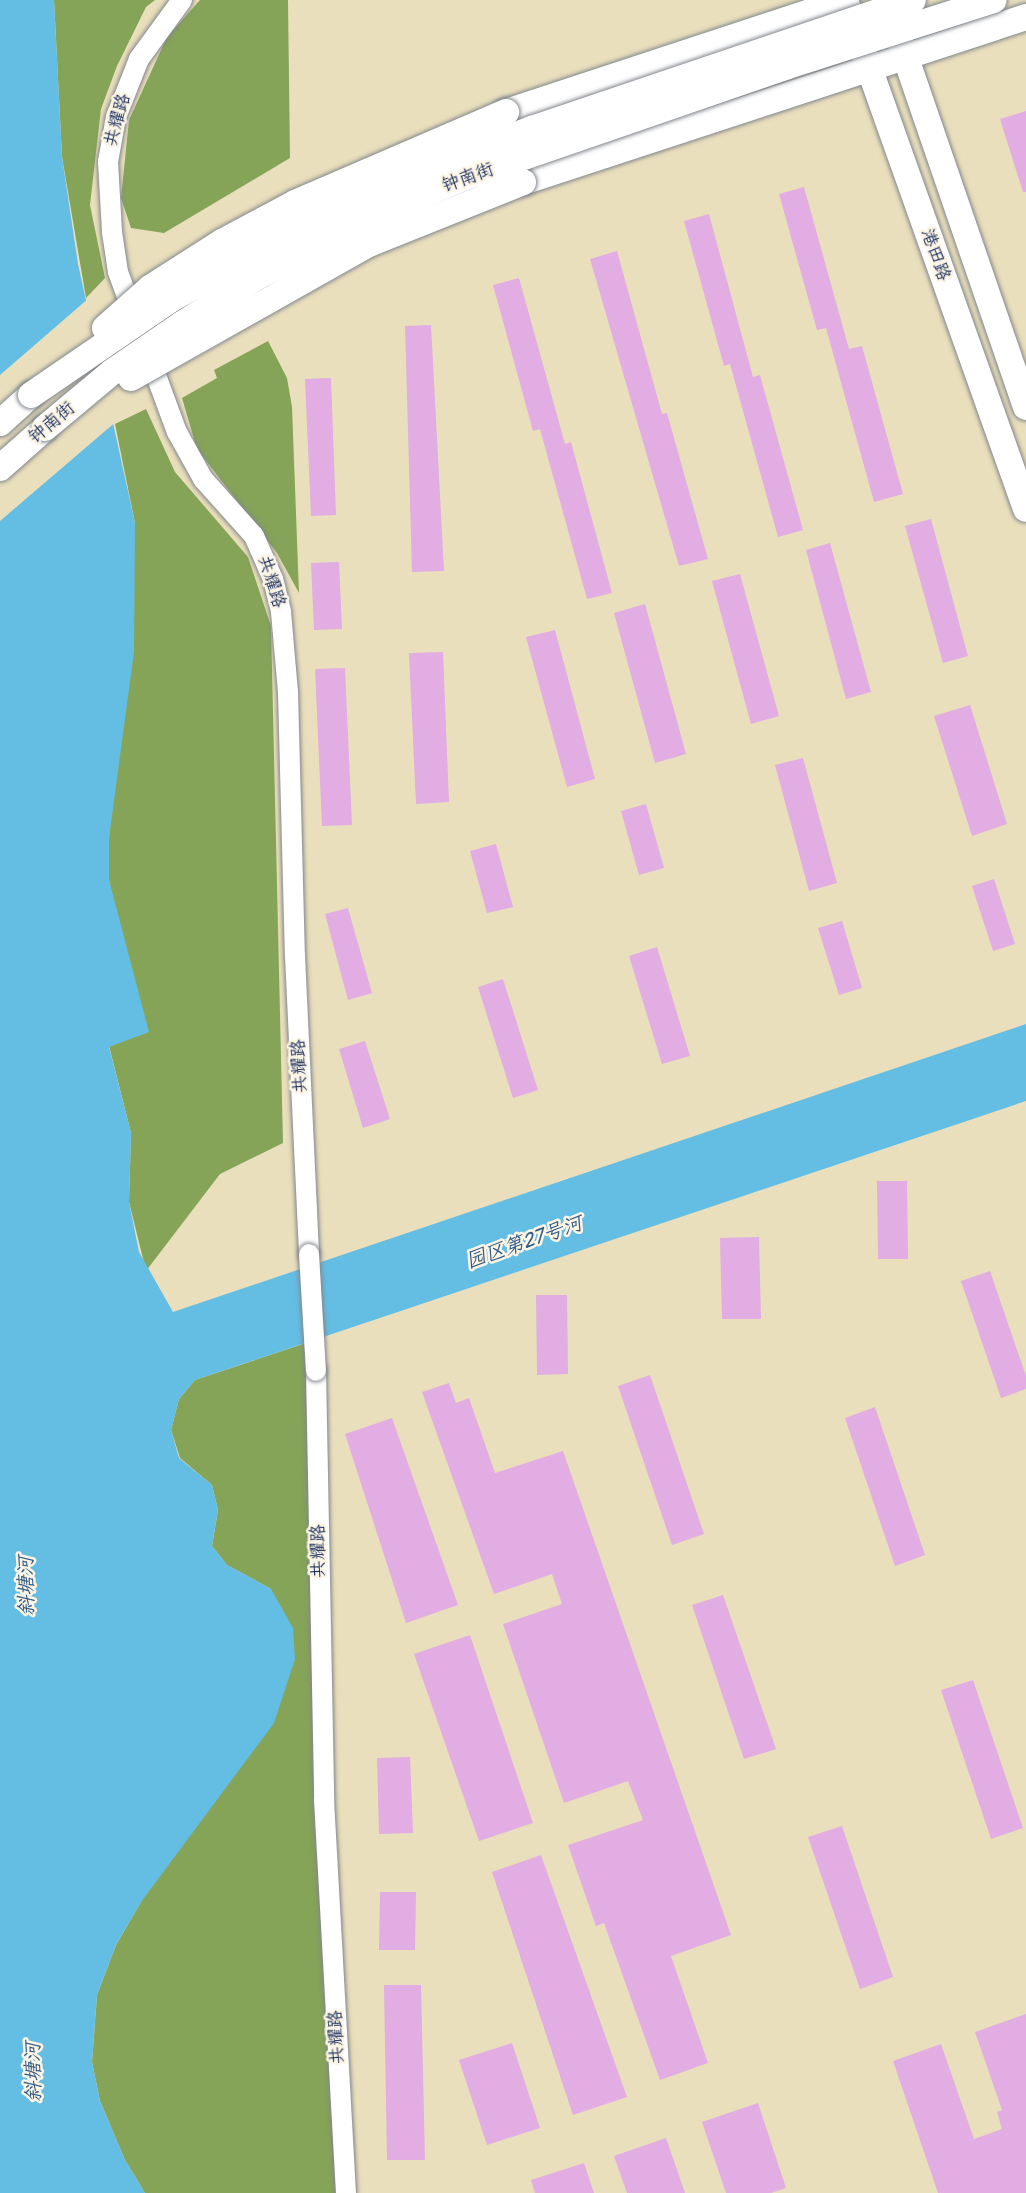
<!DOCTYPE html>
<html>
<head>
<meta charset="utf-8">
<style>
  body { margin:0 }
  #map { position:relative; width:1026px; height:2193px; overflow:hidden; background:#eadfbc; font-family:Pangolin,"LXGW WenKai TC",sans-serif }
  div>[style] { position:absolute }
  .forest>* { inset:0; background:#85a457 }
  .water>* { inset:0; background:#64bde2 }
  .pier>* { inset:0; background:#eadfbc }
  .building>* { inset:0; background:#e1ade2 }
  .roads { filter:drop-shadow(0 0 2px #82878d) drop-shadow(0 0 2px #82878d) }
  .minor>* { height:20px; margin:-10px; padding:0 10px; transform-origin:10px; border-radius:10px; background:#fff }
  .major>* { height:26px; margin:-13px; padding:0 13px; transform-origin:13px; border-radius:13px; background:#fff }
  .bridges { filter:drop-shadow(0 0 2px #82878d) drop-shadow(0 0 2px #82878d) }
  .minor-bridge>* { height:20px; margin:-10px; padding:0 10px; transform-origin:10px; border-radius:10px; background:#fff }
  .major-bridge>* { height:26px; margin:-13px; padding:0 13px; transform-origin:13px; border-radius:13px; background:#fff }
  span { translate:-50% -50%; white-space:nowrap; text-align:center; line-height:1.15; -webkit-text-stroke:5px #fcf5e5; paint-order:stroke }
  .street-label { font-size:18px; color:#1b2f5e }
  .water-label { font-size:20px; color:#315a86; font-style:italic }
</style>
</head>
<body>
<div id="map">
  <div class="forest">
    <i style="clip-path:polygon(54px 0,155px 0,146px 7px,117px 66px,101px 109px,90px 205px,105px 278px,86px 298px,62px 157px)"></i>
    <i style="clip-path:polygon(200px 0,288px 0,290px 158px,164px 233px,131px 228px,121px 198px,129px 120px,167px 37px)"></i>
    <i style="clip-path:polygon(268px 341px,287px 378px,292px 407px,299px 593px,277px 553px,197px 449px,182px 398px,217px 378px,214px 370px)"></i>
    <i style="clip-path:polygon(146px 409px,175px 472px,248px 557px,271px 626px,283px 1143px,220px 1174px,146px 1271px,129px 1202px,131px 1133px,109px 1046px,148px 1032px,115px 913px,109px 880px,109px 838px,135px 523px,115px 424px)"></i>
    <i style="clip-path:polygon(306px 1343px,346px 2193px,145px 2193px,125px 2160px,100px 2101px,92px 2062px,97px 1995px,116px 1945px,141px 1902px,271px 1589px,227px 1565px,212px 1546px,218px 1510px,212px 1485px,180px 1458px,171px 1430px,179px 1399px,195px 1380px)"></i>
  </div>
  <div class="water">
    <i style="clip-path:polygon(0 0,54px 0,62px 157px,78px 264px,135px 523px,134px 652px,109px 838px,109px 880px,149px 1032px,109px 1047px,131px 1133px,129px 1202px,139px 1252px,173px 1312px,1026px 1024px,1026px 1101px,195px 1380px,179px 1399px,171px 1430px,179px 1458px,212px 1485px,218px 1510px,212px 1546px,227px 1565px,271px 1589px,293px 1628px,295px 1659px,274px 1723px,141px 1902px,116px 1945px,97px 1995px,92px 2062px,100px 2101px,125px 2160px,145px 2193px,0 2193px)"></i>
  </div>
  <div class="pier">
    <i style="clip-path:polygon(89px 298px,118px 420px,0 521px,0 375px)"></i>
  </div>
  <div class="building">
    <i style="clip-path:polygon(1026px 111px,1026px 192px,1023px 192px,1000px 119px)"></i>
    <i style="clip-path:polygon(804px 187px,849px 349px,862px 346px,903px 494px,874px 502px,826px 328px,817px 330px,779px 194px)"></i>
    <i style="clip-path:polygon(709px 214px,753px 377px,760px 375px,803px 530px,778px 537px,730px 364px,724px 366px,684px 221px)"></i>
    <i style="clip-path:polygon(617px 251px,662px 414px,667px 413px,708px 559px,679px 566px,590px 259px)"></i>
    <i style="clip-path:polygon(519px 278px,565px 444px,571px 442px,612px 593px,587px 599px,540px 429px,533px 431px,493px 285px)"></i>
    <i style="clip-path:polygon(431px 325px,444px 571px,412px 572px,405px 326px)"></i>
    <i style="clip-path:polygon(331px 378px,336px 515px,311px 516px,305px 379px)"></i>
    <i style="clip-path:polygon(931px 519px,968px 656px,943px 663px,905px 526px)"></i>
    <i style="clip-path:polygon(830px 543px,871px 692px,846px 699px,806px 550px)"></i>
    <i style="clip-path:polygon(339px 562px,342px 629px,314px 630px,311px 563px)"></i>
    <i style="clip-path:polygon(740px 574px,779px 716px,751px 724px,712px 581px)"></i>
    <i style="clip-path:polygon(645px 604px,686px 754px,655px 763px,614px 613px)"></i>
    <i style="clip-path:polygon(555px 630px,595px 779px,567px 787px,526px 637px)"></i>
    <i style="clip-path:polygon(443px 652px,449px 802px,416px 804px,409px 653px)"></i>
    <i style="clip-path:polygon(345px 668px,352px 825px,322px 826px,315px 669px)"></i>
    <i style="clip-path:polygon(970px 705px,1007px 824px,972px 836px,934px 716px)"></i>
    <i style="clip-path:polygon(803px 758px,837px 883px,809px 891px,775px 765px)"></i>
    <i style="clip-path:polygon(646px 804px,664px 868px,639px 875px,621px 811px)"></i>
    <i style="clip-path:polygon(496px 844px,513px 907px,487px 913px,470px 851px)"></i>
    <i style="clip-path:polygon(994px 879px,1015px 944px,993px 951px,972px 886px)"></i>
    <i style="clip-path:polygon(348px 908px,372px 993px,348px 1000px,325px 914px)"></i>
    <i style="clip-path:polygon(842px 921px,862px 988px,839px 995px,818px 928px)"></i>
    <i style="clip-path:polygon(657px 947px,690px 1056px,662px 1064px,629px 956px)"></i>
    <i style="clip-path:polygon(503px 979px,538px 1090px,513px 1098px,478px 987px)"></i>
    <i style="clip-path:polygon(365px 1041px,390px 1119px,363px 1128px,339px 1049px)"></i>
    <i style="clip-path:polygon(877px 1181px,907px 1181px,908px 1259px,878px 1259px)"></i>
    <i style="clip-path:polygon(759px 1237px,761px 1319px,722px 1319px,720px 1238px)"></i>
    <i style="clip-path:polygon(990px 1271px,1026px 1376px,1026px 1389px,1001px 1398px,961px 1281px)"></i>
    <i style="clip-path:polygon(536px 1295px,567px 1295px,568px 1374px,537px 1375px)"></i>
    <i style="clip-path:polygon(650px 1375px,704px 1534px,672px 1545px,618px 1386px)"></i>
    <i style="clip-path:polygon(449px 1383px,456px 1403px,469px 1398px,495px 1473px,563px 1451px,731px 1935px,671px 1956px,708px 2063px,660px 2080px,604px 1923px,596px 1926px,568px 1845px,643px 1820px,628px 1781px,564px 1803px,503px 1624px,562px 1604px,552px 1574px,494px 1594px,422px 1392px)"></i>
    <i style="clip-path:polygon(875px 1407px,925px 1555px,895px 1566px,845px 1418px)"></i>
    <i style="clip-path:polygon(392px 1418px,458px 1605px,406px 1623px,345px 1434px)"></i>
    <i style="clip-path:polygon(723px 1595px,776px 1749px,744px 1759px,692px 1605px)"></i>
    <i style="clip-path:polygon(470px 1635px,533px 1823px,479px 1841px,414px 1654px)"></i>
    <i style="clip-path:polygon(973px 1680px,1023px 1828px,991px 1839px,941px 1690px)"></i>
    <i style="clip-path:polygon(410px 1757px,413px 1833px,379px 1834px,377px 1758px)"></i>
    <i style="clip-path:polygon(842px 1826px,893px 1977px,860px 1989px,808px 1837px)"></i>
    <i style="clip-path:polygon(541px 1855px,627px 2097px,573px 2115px,492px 1872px)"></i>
    <i style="clip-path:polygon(380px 1892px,416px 1892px,415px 1950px,379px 1950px)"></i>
    <i style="clip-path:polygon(384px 1985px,421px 1985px,425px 2160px,387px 2160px)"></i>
    <i style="clip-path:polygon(1026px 2014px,1026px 2193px,938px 2193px,893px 2061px,941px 2044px,974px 2139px,1002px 2129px,997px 2112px,1002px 2110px,975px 2032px)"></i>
    <i style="clip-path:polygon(512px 2043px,540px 2128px,487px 2145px,459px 2060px)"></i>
    <i style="clip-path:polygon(758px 2103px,786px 2188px,771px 2193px,726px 2193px,702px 2122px)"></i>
    <i style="clip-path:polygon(666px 2138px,685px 2193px,627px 2193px,614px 2156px)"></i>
    <i style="clip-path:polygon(584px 2163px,594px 2193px,535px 2193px,531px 2180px)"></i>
  </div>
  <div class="roads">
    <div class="minor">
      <i style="left:182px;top:0;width:73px;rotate:126.1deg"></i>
      <i style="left:139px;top:59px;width:62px;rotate:111.6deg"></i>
      <i style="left:116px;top:117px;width:46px;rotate:100.1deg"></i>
      <i style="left:108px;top:162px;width:70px;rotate:86.7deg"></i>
      <i style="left:112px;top:232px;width:40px;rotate:81.5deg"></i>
      <i style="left:118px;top:272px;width:171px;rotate:69.8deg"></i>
      <i style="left:177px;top:432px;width:54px;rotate:61deg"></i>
      <i style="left:203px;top:479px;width:76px;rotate:48.2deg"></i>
      <i style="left:254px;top:536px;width:47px;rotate:66.2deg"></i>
      <i style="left:273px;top:579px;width:34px;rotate:76deg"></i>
      <i style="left:281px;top:612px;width:80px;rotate:85deg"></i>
      <i style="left:288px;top:692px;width:264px;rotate:88.5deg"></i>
      <i style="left:295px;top:956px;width:298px;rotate:87.3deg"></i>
      <i style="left:316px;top:1371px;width:429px;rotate:88.9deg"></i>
      <i style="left:324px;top:1800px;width:394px;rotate:86.8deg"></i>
    </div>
    <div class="major">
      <i style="left:845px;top:0;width:540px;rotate:70.42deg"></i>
      <i style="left:900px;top:41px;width:387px;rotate:71deg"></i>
      <i style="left:506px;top:112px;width:358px;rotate:-18.2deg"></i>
      <i style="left:523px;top:182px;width:529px;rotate:-18.16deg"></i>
      <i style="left:0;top:423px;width:42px;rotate:-42.1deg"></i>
      <i style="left:0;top:468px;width:60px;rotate:-41.6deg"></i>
    </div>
  </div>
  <div class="bridges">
    <div class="minor-bridge">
      <i style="left:309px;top:1254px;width:117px;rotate:86.6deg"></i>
    </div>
    <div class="major-bridge">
      <i style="left:105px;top:328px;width:60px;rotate:-41.6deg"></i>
      <i style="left:150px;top:288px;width:85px;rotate:-32.6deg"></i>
      <i style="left:222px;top:242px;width:83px;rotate:-28.1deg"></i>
      <i style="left:295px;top:203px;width:230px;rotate:-23.3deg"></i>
      <i style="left:131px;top:378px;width:273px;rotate:-29.4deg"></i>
      <i style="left:369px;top:244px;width:166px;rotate:-21.9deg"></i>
      <i style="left:31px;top:395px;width:170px;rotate:-34.4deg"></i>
      <i style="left:171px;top:299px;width:208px;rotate:-28.8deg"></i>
      <i style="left:353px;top:199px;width:192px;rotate:-21.4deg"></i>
      <i style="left:532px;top:129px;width:402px;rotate:-18.7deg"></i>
      <i style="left:45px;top:428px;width:87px;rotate:-39.9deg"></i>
      <i style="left:112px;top:372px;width:85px;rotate:-34.4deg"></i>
      <i style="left:182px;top:324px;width:89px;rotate:-32.1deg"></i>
      <i style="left:257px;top:277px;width:154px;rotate:-27.1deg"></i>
      <i style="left:394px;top:207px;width:75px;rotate:-22.8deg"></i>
      <i style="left:463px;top:178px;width:341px;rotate:-19deg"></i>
      <i style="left:785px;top:67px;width:219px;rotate:-17.8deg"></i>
    </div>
  </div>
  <div class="street-label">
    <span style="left:118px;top:120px;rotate:-75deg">共耀路</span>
    <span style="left:468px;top:178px;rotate:-20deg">钟南街</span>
    <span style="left:935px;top:255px;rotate:70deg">港田路</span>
    <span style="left:52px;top:423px;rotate:-40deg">钟南街</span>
    <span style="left:271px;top:582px;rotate:72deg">共耀路</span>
    <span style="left:300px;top:1066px;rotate:-93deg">共耀路</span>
    <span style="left:319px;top:1551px;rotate:-91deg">共耀路</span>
    <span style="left:337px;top:2037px;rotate:-93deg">共耀路</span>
  </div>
  <div class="water-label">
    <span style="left:524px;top:1242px;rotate:-19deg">园区第27号河</span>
    <span style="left:26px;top:1586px;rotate:-91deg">斜塘河</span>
    <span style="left:33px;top:2072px;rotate:-91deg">斜塘河</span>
  </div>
</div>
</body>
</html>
